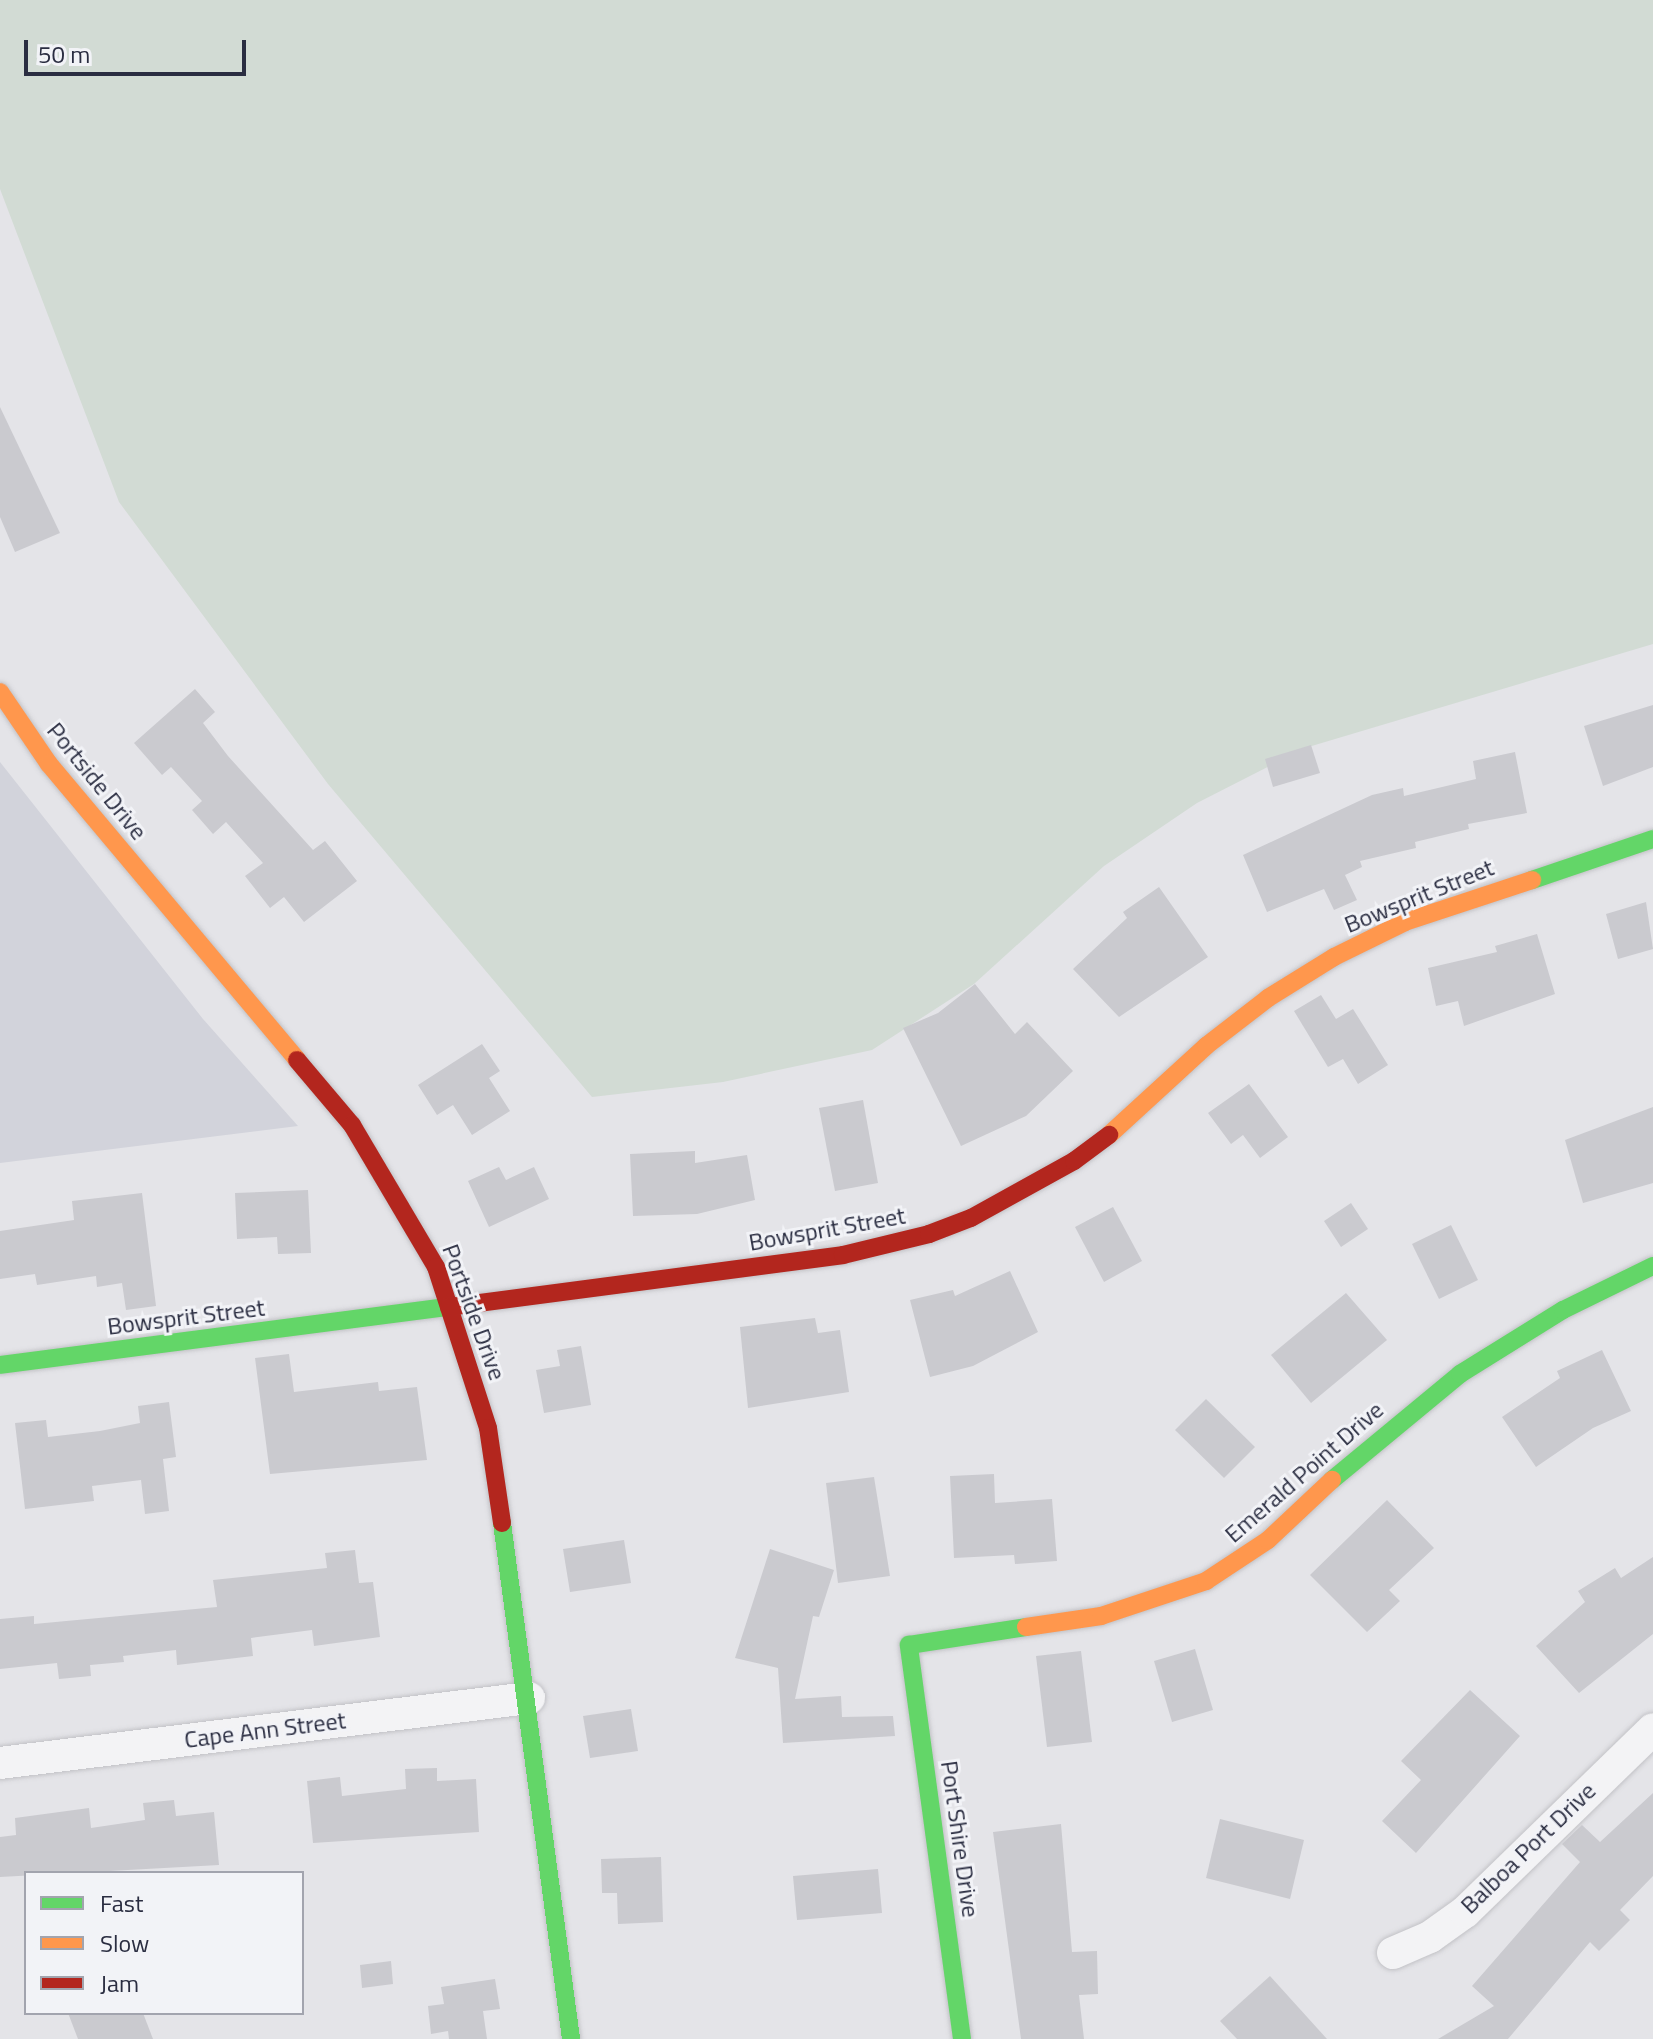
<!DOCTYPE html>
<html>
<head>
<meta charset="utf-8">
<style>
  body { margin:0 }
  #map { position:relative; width:1653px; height:2039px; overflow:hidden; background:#e4e4e8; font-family:"Titillium Web",sans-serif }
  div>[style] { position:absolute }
  .built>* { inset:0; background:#d2d3db }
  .green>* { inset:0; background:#d2dbd4 }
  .building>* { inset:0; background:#cacacf }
  .roads { filter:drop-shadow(0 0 2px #c2c2c6) drop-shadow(0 0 2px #c2c2c6) }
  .street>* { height:32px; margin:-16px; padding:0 16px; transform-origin:16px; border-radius:16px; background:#f3f3f5 }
  .fast>* { height:18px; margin:-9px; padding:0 9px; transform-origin:9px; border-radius:9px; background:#63d668 }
  .slow>* { height:18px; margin:-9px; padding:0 9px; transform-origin:9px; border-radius:9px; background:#ff974d }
  .jam>* { height:18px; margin:-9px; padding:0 9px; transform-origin:9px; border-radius:9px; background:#b3261e }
  span { translate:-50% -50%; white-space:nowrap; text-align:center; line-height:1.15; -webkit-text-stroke:6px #f2f3f7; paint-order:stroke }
  .street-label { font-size:24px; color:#2a2d41 }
  .legend { position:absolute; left:24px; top:1871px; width:280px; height:144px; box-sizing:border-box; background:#f2f3f7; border:2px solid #a2a4ae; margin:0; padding:10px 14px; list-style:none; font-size:24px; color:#2a2d41 }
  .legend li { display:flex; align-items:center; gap:16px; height:40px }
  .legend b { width:40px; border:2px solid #a2a4ae }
  .scale { position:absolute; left:24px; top:40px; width:222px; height:36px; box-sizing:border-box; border:4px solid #2a2d41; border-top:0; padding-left:10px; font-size:24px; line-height:28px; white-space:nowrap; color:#2a2d41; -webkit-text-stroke:6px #f2f3f7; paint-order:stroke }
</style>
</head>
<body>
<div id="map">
  <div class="built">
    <i style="clip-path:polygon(0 762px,203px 1019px,298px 1126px,0 1163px)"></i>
  </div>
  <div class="green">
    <i style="clip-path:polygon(0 0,1653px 0,1653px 644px,1305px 748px,1197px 803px,1104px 866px,974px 984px,872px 1050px,723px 1082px,592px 1097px,328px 784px,119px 502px,0 189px)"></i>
  </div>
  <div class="building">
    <i style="clip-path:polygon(0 407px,60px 533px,15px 552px,0 517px)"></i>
    <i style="clip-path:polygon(195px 689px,215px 712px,203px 723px,228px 756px,313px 850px,325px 841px,357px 881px,304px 922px,284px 897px,270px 908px,245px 876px,263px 863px,226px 822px,213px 834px,192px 810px,202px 801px,171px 767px,162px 775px,134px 743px)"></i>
    <i style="clip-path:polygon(1653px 705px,1653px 767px,1603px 786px,1584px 726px)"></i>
    <i style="clip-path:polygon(1311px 745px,1320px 773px,1273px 787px,1265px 759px)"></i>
    <i style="clip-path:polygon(1515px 752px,1527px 813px,1468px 824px,1469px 829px,1415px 842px,1416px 848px,1360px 861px,1362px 867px,1345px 875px,1357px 900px,1334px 910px,1324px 889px,1267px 912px,1243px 855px,1372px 795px,1403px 788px,1404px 796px,1476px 779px,1473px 761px)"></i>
    <i style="clip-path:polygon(1159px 887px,1208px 957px,1119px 1017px,1073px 969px,1127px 918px,1123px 912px)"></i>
    <i style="clip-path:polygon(1646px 902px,1653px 949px,1618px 959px,1606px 914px)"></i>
    <i style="clip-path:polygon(1537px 934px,1555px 994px,1464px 1026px,1458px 1001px,1436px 1006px,1428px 968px,1497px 952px,1495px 946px)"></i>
    <i style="clip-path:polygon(975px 984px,1015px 1034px,1027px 1022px,1073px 1071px,1026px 1116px,961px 1146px,903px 1028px,938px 1013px)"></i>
    <i style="clip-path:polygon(1321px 995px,1336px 1019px,1353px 1009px,1388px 1065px,1358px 1084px,1343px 1059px,1328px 1067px,1294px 1011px)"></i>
    <i style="clip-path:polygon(482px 1044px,500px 1071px,489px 1078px,510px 1111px,472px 1135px,453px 1105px,437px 1115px,418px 1085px)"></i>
    <i style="clip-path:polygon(1249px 1084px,1288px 1137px,1260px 1158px,1243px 1135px,1231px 1144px,1208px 1113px)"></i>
    <i style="clip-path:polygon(863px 1100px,878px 1183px,835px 1191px,819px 1108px)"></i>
    <i style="clip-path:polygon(1653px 1107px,1653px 1183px,1583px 1203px,1565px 1140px)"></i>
    <i style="clip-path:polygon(695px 1151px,695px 1163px,747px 1155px,755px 1200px,697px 1214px,633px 1216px,630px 1154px)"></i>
    <i style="clip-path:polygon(499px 1167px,506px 1180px,534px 1167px,549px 1199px,489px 1227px,468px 1181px)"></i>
    <i style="clip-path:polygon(308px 1190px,311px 1253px,278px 1254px,277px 1237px,237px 1239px,235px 1193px)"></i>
    <i style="clip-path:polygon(142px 1193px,156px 1306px,126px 1310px,122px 1283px,97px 1287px,96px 1276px,37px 1285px,35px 1274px,0 1279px,0 1231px,74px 1220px,72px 1201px)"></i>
    <i style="clip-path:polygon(1351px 1203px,1368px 1229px,1341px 1247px,1324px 1221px)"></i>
    <i style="clip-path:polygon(1113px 1207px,1142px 1261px,1104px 1282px,1075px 1227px)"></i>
    <i style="clip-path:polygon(1451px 1225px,1478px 1280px,1439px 1299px,1412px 1244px)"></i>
    <i style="clip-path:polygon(1010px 1271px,1038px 1332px,973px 1366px,930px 1377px,910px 1300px,953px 1290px,955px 1296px)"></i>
    <i style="clip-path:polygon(1346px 1293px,1387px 1340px,1311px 1403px,1271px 1355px)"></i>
    <i style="clip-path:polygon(815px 1318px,818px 1333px,840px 1330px,849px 1392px,748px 1408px,740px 1327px)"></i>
    <i style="clip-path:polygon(581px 1346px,591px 1405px,544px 1413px,536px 1370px,560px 1366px,557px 1350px)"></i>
    <i style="clip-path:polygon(1602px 1350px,1631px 1411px,1593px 1428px,1536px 1467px,1502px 1417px,1560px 1378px,1557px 1371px)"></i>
    <i style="clip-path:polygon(289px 1354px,294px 1392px,378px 1382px,379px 1391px,417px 1387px,427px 1460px,270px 1474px,255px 1358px)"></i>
    <i style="clip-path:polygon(1206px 1399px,1255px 1447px,1224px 1478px,1175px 1430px)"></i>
    <i style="clip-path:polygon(169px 1402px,176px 1457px,163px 1459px,169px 1511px,145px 1514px,141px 1480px,92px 1486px,94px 1501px,25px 1509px,15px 1423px,46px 1420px,48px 1437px,100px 1431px,140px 1423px,138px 1406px)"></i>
    <i style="clip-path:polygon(994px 1474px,995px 1503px,1052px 1499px,1057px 1561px,1015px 1564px,1014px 1555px,954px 1558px,950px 1476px)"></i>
    <i style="clip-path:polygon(874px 1477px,890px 1576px,838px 1583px,826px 1483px)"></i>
    <i style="clip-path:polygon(1387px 1500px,1434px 1548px,1389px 1590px,1400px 1601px,1367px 1632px,1310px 1575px)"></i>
    <i style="clip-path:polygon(624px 1540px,631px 1583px,570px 1592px,563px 1549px)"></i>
    <i style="clip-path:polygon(770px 1549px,834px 1570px,819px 1617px,813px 1616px,795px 1699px,841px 1696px,842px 1717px,893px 1716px,895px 1736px,783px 1743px,778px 1668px,735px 1658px)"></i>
    <i style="clip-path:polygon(355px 1550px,359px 1583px,373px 1582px,380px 1637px,314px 1646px,312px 1630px,251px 1638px,253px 1656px,177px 1665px,176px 1650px,123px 1656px,124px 1662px,90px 1665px,91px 1676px,59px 1679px,57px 1663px,0 1669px,0 1619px,34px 1616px,34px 1624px,217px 1607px,213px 1580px,327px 1568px,325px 1553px)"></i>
    <i style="clip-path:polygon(1653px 1557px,1653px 1634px,1579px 1693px,1536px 1646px,1585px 1602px,1578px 1591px,1615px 1568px,1621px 1578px)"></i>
    <i style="clip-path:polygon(1195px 1649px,1213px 1710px,1172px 1722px,1154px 1661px)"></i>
    <i style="clip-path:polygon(1081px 1651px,1092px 1742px,1047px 1747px,1036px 1656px)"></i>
    <i style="clip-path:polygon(1470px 1690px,1520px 1736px,1416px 1853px,1382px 1821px,1421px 1780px,1401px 1761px)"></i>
    <i style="clip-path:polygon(631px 1709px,638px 1751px,590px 1758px,583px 1716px)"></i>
    <i style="clip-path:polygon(437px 1768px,437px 1781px,476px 1779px,479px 1832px,313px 1843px,307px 1781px,340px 1777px,342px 1796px,406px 1789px,405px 1769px)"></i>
    <i style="clip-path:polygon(1653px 1793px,1653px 1876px,1620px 1910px,1630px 1920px,1599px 1951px,1590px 1942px,1508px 2039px,1438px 2039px,1494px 2006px,1472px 1986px,1580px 1862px,1562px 1844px,1582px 1825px,1600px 1842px)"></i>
    <i style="clip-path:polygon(174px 1800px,176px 1816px,214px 1812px,219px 1865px,0 1877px,0 1837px,16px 1835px,15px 1818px,89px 1808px,91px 1828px,145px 1820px,143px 1803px)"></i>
    <i style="clip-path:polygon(1220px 1819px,1304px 1840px,1290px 1899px,1206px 1878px)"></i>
    <i style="clip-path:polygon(1061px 1824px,1072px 1952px,1097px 1951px,1098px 1994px,1079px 1995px,1084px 2039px,1021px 2039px,993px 1832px)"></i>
    <i style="clip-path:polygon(661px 1857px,663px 1922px,618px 1924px,617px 1893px,602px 1893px,601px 1859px)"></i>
    <i style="clip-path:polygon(878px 1869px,882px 1913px,797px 1920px,793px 1876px)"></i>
    <i style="clip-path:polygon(391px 1961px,393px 1984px,362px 1988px,360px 1965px)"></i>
    <i style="clip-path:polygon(1270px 1976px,1327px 2039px,1237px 2039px,1220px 2021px)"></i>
    <i style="clip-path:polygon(495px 1979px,500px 2009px,483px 2011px,487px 2039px,449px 2039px,448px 2031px,431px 2034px,428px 2006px,444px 2004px,441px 1987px)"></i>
    <i style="clip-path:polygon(68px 2013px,143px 2013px,153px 2039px,78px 2039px)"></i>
  </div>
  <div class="roads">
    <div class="street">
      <i style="left:0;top:1763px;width:533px;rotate:-7.01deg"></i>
      <i style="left:1393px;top:1953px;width:40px;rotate:-23.4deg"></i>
      <i style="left:1430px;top:1937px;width:43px;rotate:-35.5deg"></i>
      <i style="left:1465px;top:1912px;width:262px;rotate:-44.2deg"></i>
    </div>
    <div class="fast">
      <i style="left:1532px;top:880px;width:128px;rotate:-18.7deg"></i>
      <i style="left:0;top:1365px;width:453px;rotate:-7.4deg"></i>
      <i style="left:1332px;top:1480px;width:166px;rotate:-39.6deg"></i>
      <i style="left:1460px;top:1374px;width:121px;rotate:-31.9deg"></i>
      <i style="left:1563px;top:1310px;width:100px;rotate:-26.1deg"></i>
      <i style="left:502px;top:1523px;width:521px;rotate:82.38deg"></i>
      <i style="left:962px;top:2039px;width:398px;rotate:-97.7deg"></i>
      <i style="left:909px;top:1645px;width:118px;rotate:-8.7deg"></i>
    </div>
    <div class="slow">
      <i style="left:0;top:692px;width:87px;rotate:55.8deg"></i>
      <i style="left:49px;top:764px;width:386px;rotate:50deg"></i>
      <i style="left:1109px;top:1135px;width:132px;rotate:-42.5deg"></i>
      <i style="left:1206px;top:1046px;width:78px;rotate:-37.7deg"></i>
      <i style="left:1268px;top:998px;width:78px;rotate:-31.8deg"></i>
      <i style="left:1334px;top:957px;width:79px;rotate:-26.2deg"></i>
      <i style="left:1405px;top:922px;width:134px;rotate:-18.3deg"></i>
      <i style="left:1026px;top:1627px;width:76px;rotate:-8.3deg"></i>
      <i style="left:1101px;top:1616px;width:111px;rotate:-18.4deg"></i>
      <i style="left:1206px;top:1581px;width:74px;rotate:-33.5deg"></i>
      <i style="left:1268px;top:1540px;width:88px;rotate:-43.2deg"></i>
    </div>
    <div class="jam">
      <i style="left:297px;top:1060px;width:85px;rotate:49.8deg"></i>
      <i style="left:352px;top:1125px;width:165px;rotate:59.4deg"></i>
      <i style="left:436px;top:1267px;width:169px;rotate:72.1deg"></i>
      <i style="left:488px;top:1428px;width:96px;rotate:81.6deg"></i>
      <i style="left:449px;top:1307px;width:397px;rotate:-7.5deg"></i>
      <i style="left:843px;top:1255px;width:89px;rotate:-13.7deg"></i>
      <i style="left:929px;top:1234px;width:45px;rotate:-20.9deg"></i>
      <i style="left:971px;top:1218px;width:118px;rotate:-29deg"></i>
      <i style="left:1074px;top:1161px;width:44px;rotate:-36.6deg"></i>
    </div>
  </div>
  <div class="street-label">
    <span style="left:97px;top:781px;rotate:51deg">Portside Drive</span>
    <span style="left:1419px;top:896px;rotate:-22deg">Bowsprit Street</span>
    <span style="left:827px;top:1229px;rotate:-10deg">Bowsprit Street</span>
    <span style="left:474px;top:1312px;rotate:70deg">Portside Drive</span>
    <span style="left:186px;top:1317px;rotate:-7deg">Bowsprit Street</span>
    <span style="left:1304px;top:1472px;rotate:-41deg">Emerald Point Drive</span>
    <span style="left:265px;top:1730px;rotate:-7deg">Cape Ann Street</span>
    <span style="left:960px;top:1839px;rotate:82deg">Port Shire Drive</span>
    <span style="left:1528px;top:1848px;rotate:-44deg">Balboa Port Drive</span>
  </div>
  <ul class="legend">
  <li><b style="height:10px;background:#63d668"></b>Fast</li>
  <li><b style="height:10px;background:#ff974d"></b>Slow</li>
  <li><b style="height:10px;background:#b3261e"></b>Jam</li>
  </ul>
  <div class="scale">50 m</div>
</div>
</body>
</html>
